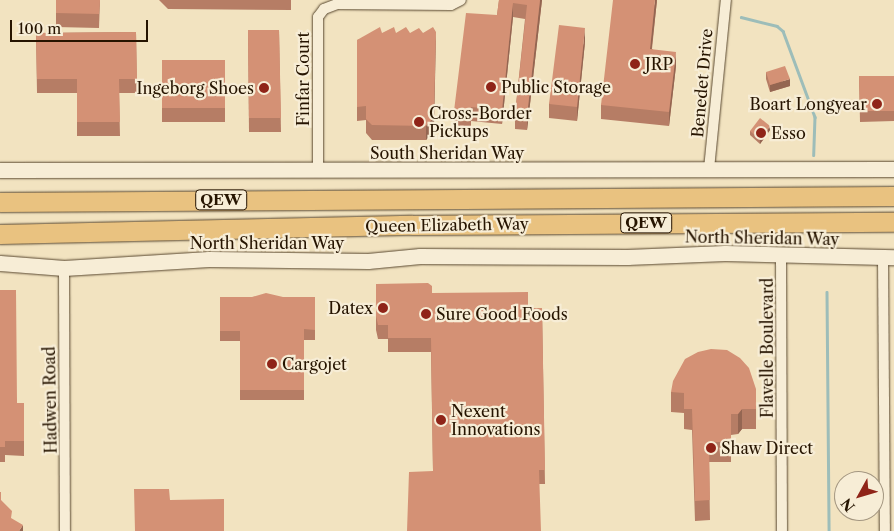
<!DOCTYPE html>
<html>
<head>
<meta charset="utf-8">
<style>
  body { margin:0 }
  #map { position:relative; width:894px; height:531px; overflow:hidden; background:#f2e3c0; font-family:"Libre Caslon Text",serif }
  div>[style] { position:absolute }
  .stream>* { height:2.5px; margin:-1.25px; padding:0 1.25px; transform-origin:1.25px; border-radius:1.25px; background:#9dbdb9 }
  .roads { filter:drop-shadow(0 0 1px #594830) drop-shadow(0 0 1px #594830) }
  .street>* { height:10px; margin:-5px; padding:0 5px; transform-origin:5px; border-radius:5px; background:#f7edd6 }
  .secondary>* { height:15px; margin:-7.5px; padding:0 7.5px; transform-origin:7.5px; border-radius:7.5px; background:#f7edd6 }
  .highway>* { height:19px; margin:-9.5px; padding:0 9.5px; transform-origin:9.5px; border-radius:9.5px; background:#e9c280 }
  .wall>* { inset:0; background:#b67d65 }
  .shaded-wall>* { inset:0; background:#946652 }
  .building>* { inset:0; background:#d49175 }
  .dots>* { width:14px; height:14px; translate:-50% -50%; box-sizing:border-box; border:2px solid #f7edd6; border-radius:50% }
  span { translate:-50% -50%; white-space:nowrap; text-align:center; line-height:1.15; -webkit-text-stroke:4.5px #f7edd6; paint-order:stroke }
  .shield-label span { padding:1px 4px; background:#f7edd6; border:1px solid; border-radius:4px; -webkit-text-stroke-width:0 }
  .shield-label { font-size:15px; color:#261400; font-weight:700 }
  .poi-label { font-size:16px; color:#261400 }
  .left { translate:0 -50%; text-align:left }
  .right { translate:-100% -50%; text-align:right }
  .street-label { font-size:16px; color:#261400 }
  .north { position:absolute; left:834px; top:471px; width:50px; height:50px; box-sizing:border-box; background:#f7edd6; border:1px solid #a39680; border-radius:50%; rotate:231deg; font-size:14px; font-weight:700; line-height:20px; text-align:center; color:#261400 }
  .north::after { content:''; display:block; margin:auto; width:18px; height:22px; background:#8f2418; clip-path:polygon(50% 0,100% 100%,50% 72%,0 100%) }
  .scale { position:absolute; left:10px; top:20px; width:138px; height:22px; box-sizing:border-box; border:2px solid #261400; border-top:0; padding-left:6px; font-size:15px; line-height:18px; white-space:nowrap; color:#261400; -webkit-text-stroke:4px #f7edd6; paint-order:stroke }
</style>
</head>
<body>
<div id="map">
  <div class="stream">
    <i style="left:741px;top:17px;width:37px;rotate:14deg"></i>
    <i style="left:777px;top:26px;width:8px;rotate:40deg"></i>
    <i style="left:783px;top:31px;width:92px;rotate:69.6deg"></i>
    <i style="left:815px;top:117px;width:38px;rotate:92deg"></i>
    <i style="left:827px;top:292px;width:239px;rotate:89.5deg"></i>
  </div>
  <div class="roads">
    <div class="street">
      <i style="left:318px;top:169px;width:152px;rotate:-90deg"></i>
      <i style="left:318px;top:17px;width:10px;rotate:-53deg"></i>
      <i style="left:324px;top:9px;width:14px;rotate:-21deg"></i>
      <i style="left:337px;top:4px;width:114px;rotate:0.5deg"></i>
      <i style="left:451px;top:5px;width:11px;rotate:-27deg"></i>
      <i style="left:709px;top:169px;width:170px;rotate:-84.3deg"></i>
      <i style="left:781px;top:256px;width:275px;rotate:89.8deg"></i>
      <i style="left:883px;top:257px;width:274px;rotate:89.6deg"></i>
      <i style="left:64px;top:268px;width:263px;rotate:89.8deg"></i>
    </div>
    <div class="secondary">
      <i style="left:0;top:170px;width:894px;rotate:-0.06deg"></i>
      <i style="left:0;top:263px;width:64px;rotate:4.5deg"></i>
      <i style="left:64px;top:268px;width:145px;rotate:-3.6deg"></i>
      <i style="left:209px;top:259px;width:159px;rotate:0.7deg"></i>
      <i style="left:368px;top:261px;width:52px;rotate:-5.5deg"></i>
      <i style="left:420px;top:256px;width:207px;rotate:0.3deg"></i>
      <i style="left:627px;top:257px;width:98px;rotate:-2.3deg"></i>
      <i style="left:725px;top:253px;width:169px;rotate:1.4deg"></i>
    </div>
    <div class="highway">
      <i style="left:0;top:202px;width:894px;rotate:-0.38deg"></i>
      <i style="left:0;top:234px;width:412px;rotate:-1.3deg"></i>
      <i style="left:412px;top:225px;width:482px;rotate:-0.4deg"></i>
    </div>
  </div>
  <div class="wall">
    <i style="clip-path:polygon(56px 0,100px 0,99px 28px,56px 27px)"></i>
    <i style="clip-path:polygon(159px 0,291px 0,291px 10px,168px 9px)"></i>
    <i style="clip-path:polygon(499px 0,542px 0,527px 130px,515px 129px,515px 114px,525px 19px,513px 17px,502px 124px,471px 121px,471px 128px,454px 125px,454px 111px,497px 15px)"></i>
    <i style="clip-path:polygon(657px 0,652px 49px,676px 66px,669px 126px,601px 119px,601px 105px)"></i>
    <i style="clip-path:polygon(248px 30px,279px 30px,281px 132px,249px 132px)"></i>
    <i style="clip-path:polygon(136px 32px,137px 93px,119px 93px,120px 136px,77px 136px,77px 93px,37px 93px,36px 33px)"></i>
    <i style="clip-path:polygon(382px 33px,434px 131px,426px 140px,372px 140px,366px 133px,366px 120px,357px 121px,357px 40px)"></i>
    <i style="clip-path:polygon(585px 42px,577px 121px,549px 118px,549px 104px)"></i>
    <i style="clip-path:polygon(162px 60px,225px 60px,225px 122px,162px 122px)"></i>
    <i style="clip-path:polygon(766px 72px,790px 86px,770px 92px,766px 79px)"></i>
    <i style="clip-path:polygon(859px 76px,894px 76px,894px 121px,860px 122px)"></i>
    <i style="clip-path:polygon(770px 130px,760px 144px,750px 135px,750px 131px)"></i>
    <i style="clip-path:polygon(376px 284px,432px 293px,528px 308px,542px 308px,545px 484px,539px 484px,433px 471px,431px 352px,388px 352px,388px 339px,378px 339px,376px 330px)"></i>
    <i style="clip-path:polygon(0 290px,17px 403px,24px 403px,24px 456px,5px 455px,5px 462px,0 462px)"></i>
    <i style="clip-path:polygon(220px 297px,315px 297px,315px 340px,304px 340px,304px 400px,240px 400px,240px 341px,220px 341px)"></i>
    <i style="clip-path:polygon(756px 389px,756px 429px,742px 429px,738px 434px,731px 435px,731px 462px,709px 462px,710px 520px,695px 521px,692px 430px,684px 429px,684px 413px,671px 412px,671px 392px)"></i>
  </div>
  <div class="shaded-wall">
    <i style="clip-path:polygon(540px 0,542px 0,527px 130px,527px 116px)"></i>
    <i style="clip-path:polygon(655px 0,657px 0,650px 63px,650px 49px)"></i>
    <i style="clip-path:polygon(513px 3px,513px 17px,502px 124px,502px 110px)"></i>
    <i style="clip-path:polygon(585px 28px,585px 42px,577px 121px,577px 107px)"></i>
    <i style="clip-path:polygon(436px 32px,434px 131px,426px 140px,426px 126px)"></i>
    <i style="clip-path:polygon(676px 52px,676px 66px,669px 126px,669px 112px)"></i>
    <i style="clip-path:polygon(790px 79px,790px 86px,770px 92px,770px 85px)"></i>
    <i style="clip-path:polygon(770px 126px,770px 130px,760px 144px,760px 140px)"></i>
    <i style="clip-path:polygon(742px 409px,742px 429px,738px 434px,738px 414px)"></i>
    <i style="clip-path:polygon(23px 525px,23px 531px,19px 531px)"></i>
  </div>
  <div class="building">
    <i style="clip-path:polygon(56px 0,100px 0,99px 14px,56px 13px)"></i>
    <i style="clip-path:polygon(499px 0,540px 0,527px 116px,515px 114px,527px 5px,513px 3px,502px 110px,471px 107px,471px 114px,454px 111px,466px 13px,497px 15px)"></i>
    <i style="clip-path:polygon(613px 0,655px 0,650px 49px,676px 52px,669px 112px,601px 105px)"></i>
    <i style="clip-path:polygon(559px 25px,585px 28px,577px 107px,549px 104px)"></i>
    <i style="clip-path:polygon(380px 27px,382px 33px,394px 27px,396px 33px,406px 27px,410px 33px,419px 28px,423px 33px,433px 27px,436px 32px,434px 117px,426px 126px,372px 125px,366px 119px,366px 106px,357px 107px,357px 40px)"></i>
    <i style="clip-path:polygon(248px 30px,279px 30px,281px 118px,249px 118px)"></i>
    <i style="clip-path:polygon(136px 32px,137px 79px,119px 79px,120px 122px,77px 122px,77px 79px,37px 79px,36px 33px)"></i>
    <i style="clip-path:polygon(162px 60px,225px 60px,225px 108px,162px 108px)"></i>
    <i style="clip-path:polygon(785px 66px,790px 79px,770px 85px,766px 72px)"></i>
    <i style="clip-path:polygon(859px 76px,894px 76px,894px 111px,860px 111px)"></i>
    <i style="clip-path:polygon(760px 118px,770px 126px,760px 140px,750px 131px)"></i>
    <i style="clip-path:polygon(428px 283px,432px 286px,432px 293px,528px 292px,528px 308px,542px 308px,545px 470px,539px 470px,541px 531px,407px 531px,409px 472px,433px 471px,431px 338px,388px 338px,388px 325px,378px 325px,376px 316px,376px 284px)"></i>
    <i style="clip-path:polygon(0 290px,16px 290px,17px 403px,24px 403px,24px 441px,5px 441px,5px 447px,0 447px)"></i>
    <i style="clip-path:polygon(266px 293px,283px 297px,315px 297px,315px 330px,304px 329px,304px 390px,240px 390px,240px 331px,220px 331px,220px 297px,252px 297px)"></i>
    <i style="clip-path:polygon(711px 349px,727px 350px,740px 358px,749px 368px,756px 389px,756px 409px,742px 409px,738px 414px,731px 414px,731px 442px,709px 442px,710px 500px,695px 501px,692px 409px,684px 409px,684px 393px,671px 392px,673px 381px,685px 359px,698px 352px)"></i>
    <i style="clip-path:polygon(134px 489px,169px 489px,170px 500px,224px 499px,224px 531px,135px 531px)"></i>
    <i style="clip-path:polygon(0 492px,1px 492px,1px 500px,12px 511px,11px 518px,23px 525px,19px 531px,0 531px)"></i>
  </div>
  <div class="dots">
    <i style="left:635px;top:64px;background:#8f2418"></i>
    <i style="left:491px;top:87px;background:#8f2418"></i>
    <i style="left:264px;top:88px;background:#8f2418"></i>
    <i style="left:877px;top:104px;background:#8f2418"></i>
    <i style="left:419px;top:122px;background:#8f2418"></i>
    <i style="left:761px;top:133px;background:#8f2418"></i>
    <i style="left:383px;top:308px;background:#8f2418"></i>
    <i style="left:426px;top:314px;background:#8f2418"></i>
    <i style="left:272px;top:364px;background:#8f2418"></i>
    <i style="left:441px;top:420px;background:#8f2418"></i>
    <i style="left:711px;top:448px;background:#8f2418"></i>
  </div>
  <div class="shield-label">
    <span style="left:221px;top:200px">QEW</span>
    <span style="left:646px;top:223px">QEW</span>
  </div>
  <div class="poi-label">
    <span class="left" style="left:645px;top:64px">JRP</span>
    <span class="left" style="left:501px;top:87px">Public Storage</span>
    <span class="right" style="left:254px;top:88px">Ingeborg Shoes</span>
    <span class="right" style="left:867px;top:104px">Boart Longyear</span>
    <span class="left" style="left:429px;top:122px">Cross-Border<br>Pickups</span>
    <span class="left" style="left:771px;top:133px">Esso</span>
    <span class="right" style="left:373px;top:308px">Datex</span>
    <span class="left" style="left:436px;top:314px">Sure Good Foods</span>
    <span class="left" style="left:282px;top:364px">Cargojet</span>
    <span class="left" style="left:451px;top:420px">Nexent<br>Innovations</span>
    <span class="left" style="left:721px;top:448px">Shaw Direct</span>
  </div>
  <div class="street-label">
    <span style="left:303px;top:79px;rotate:-90deg">Finfar Court</span>
    <span style="left:702px;top:83px;rotate:-85deg">Benedet Drive</span>
    <span style="left:447px;top:153px">South Sheridan Way</span>
    <span style="left:447px;top:225px;rotate:-1deg">Queen Elizabeth Way</span>
    <span style="left:762px;top:238px;rotate:1deg">North Sheridan Way</span>
    <span style="left:267px;top:243px">North Sheridan Way</span>
    <span style="left:767px;top:348px;rotate:-90deg">Flavelle Boulevard</span>
    <span style="left:50px;top:400px;rotate:-91deg">Hadwen Road</span>
  </div>
  <div class="north">N</div>
  <div class="scale">100 m</div>
</div>
</body>
</html>
